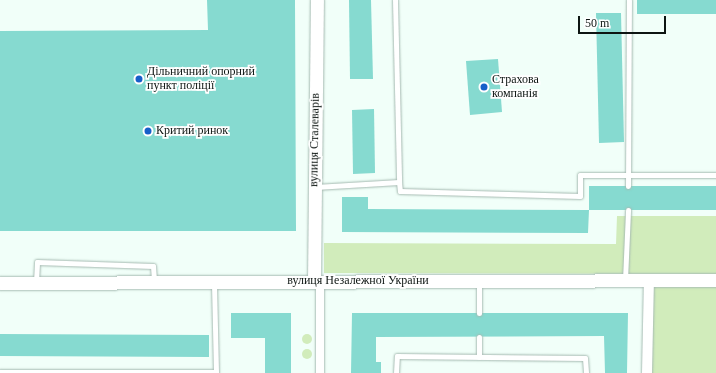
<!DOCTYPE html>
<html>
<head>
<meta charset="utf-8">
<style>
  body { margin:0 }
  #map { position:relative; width:716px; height:373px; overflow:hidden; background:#f1fff9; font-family:"Times New Roman",serif }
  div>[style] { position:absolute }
  .green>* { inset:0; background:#d1ecbb }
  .round { border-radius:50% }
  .building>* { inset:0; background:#86dad0 }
  .roads { filter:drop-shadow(0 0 1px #a5bab1) drop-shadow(0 0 1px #a5bab1) }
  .service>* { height:5px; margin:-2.5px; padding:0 2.5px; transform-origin:2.5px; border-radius:2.5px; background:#fff }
  .pedestrian>* { height:8px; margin:-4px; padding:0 4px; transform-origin:4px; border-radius:4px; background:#fff }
  .minor>* { height:10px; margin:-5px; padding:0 5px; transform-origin:5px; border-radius:5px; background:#fff }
  .tertiary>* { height:13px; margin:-6.5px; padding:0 6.5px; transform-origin:6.5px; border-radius:6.5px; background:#fff }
  .dots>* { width:11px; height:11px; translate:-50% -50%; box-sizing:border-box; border:2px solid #fff; border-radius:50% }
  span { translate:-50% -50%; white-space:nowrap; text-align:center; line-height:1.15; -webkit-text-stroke:3.5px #fff; paint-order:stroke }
  .poi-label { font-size:12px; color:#0d1512 }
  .left { translate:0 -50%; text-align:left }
  .street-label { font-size:12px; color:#0d1512 }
  .scale { position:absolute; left:578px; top:16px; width:88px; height:18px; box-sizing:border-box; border:2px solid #0d1512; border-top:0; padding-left:5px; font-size:12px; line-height:14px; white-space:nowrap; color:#0d1512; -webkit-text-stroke:3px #fff; paint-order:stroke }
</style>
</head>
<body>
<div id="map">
  <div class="green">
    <i style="clip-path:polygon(617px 216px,716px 216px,716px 274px,324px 273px,324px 243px,616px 244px)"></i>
    <i style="clip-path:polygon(649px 280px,716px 280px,716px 373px,647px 373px)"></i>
    <i class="round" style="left:302px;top:334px;width:10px;height:10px"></i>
    <i class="round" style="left:302px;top:349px;width:10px;height:10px"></i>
  </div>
  <div class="building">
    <i style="clip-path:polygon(207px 0,295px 0,296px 231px,0 231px,0 31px,208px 30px)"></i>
    <i style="clip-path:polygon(349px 0,371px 0,373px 79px,350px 79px)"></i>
    <i style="clip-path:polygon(637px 0,716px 0,716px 14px,637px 14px)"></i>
    <i style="clip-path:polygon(596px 13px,621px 13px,624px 142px,599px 143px)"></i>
    <i style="clip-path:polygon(498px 59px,502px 112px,470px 115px,466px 61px)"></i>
    <i style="clip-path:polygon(374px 109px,375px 173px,353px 174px,352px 110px)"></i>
    <i style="clip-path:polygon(589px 186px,716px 186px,716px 210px,589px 210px)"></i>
    <i style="clip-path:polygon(342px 197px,368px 197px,368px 209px,589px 210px,588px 233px,342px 232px)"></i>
    <i style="clip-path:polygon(231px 313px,291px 313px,291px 373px,265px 373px,265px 338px,231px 338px)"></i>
    <i style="clip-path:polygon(352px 313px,628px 313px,627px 373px,605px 373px,604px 336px,376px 337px,376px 362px,381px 362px,381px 373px,351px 373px)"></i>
    <i style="clip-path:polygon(0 334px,209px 335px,209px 357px,0 356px)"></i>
  </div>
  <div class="roads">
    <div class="service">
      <i style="left:395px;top:0;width:182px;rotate:88.7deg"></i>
      <i style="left:628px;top:186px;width:186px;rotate:-89.7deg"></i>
      <i style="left:315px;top:187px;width:84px;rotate:-3.4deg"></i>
      <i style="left:399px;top:182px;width:9px;rotate:84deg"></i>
      <i style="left:400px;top:191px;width:180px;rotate:1.6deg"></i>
      <i style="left:580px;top:196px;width:21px;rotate:-90deg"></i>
      <i style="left:580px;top:175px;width:136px"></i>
      <i style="left:625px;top:280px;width:70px;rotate:-87.5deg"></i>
      <i style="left:36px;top:282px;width:20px;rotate:-87deg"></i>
      <i style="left:37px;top:262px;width:116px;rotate:2deg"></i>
      <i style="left:153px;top:266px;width:15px;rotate:86deg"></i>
      <i style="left:479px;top:313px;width:31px;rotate:-90deg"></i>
      <i style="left:479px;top:357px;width:20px;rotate:-90deg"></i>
      <i style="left:0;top:372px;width:216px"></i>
      <i style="left:216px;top:372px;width:89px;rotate:-91.3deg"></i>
      <i style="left:396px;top:373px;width:17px;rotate:-87deg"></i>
      <i style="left:397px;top:356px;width:188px;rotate:0.6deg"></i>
      <i style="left:585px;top:358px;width:15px;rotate:86deg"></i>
    </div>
    <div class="pedestrian">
      <i style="left:320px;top:281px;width:92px;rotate:90deg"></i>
    </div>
    <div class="minor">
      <i style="left:647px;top:373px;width:93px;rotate:-88.8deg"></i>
    </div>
    <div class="tertiary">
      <i style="left:314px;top:281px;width:281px;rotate:-89.4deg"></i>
      <i style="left:0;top:283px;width:716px;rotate:-0.24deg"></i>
    </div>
  </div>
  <div class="dots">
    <i style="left:139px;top:79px;background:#175fc9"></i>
    <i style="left:484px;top:87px;background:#175fc9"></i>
    <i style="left:148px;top:131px;background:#175fc9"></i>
  </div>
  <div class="poi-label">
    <span class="left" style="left:147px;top:79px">Дільничний опорний<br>пункт поліції</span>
    <span class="left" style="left:492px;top:87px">Страхова<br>компанія</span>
    <span class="left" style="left:156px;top:131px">Критий ринок</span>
  </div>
  <div class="street-label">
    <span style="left:315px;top:140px;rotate:-89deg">вулиця Сталеварів</span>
    <span style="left:358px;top:281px">вулиця Незалежної України</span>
  </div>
  <div class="scale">50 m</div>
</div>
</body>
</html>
